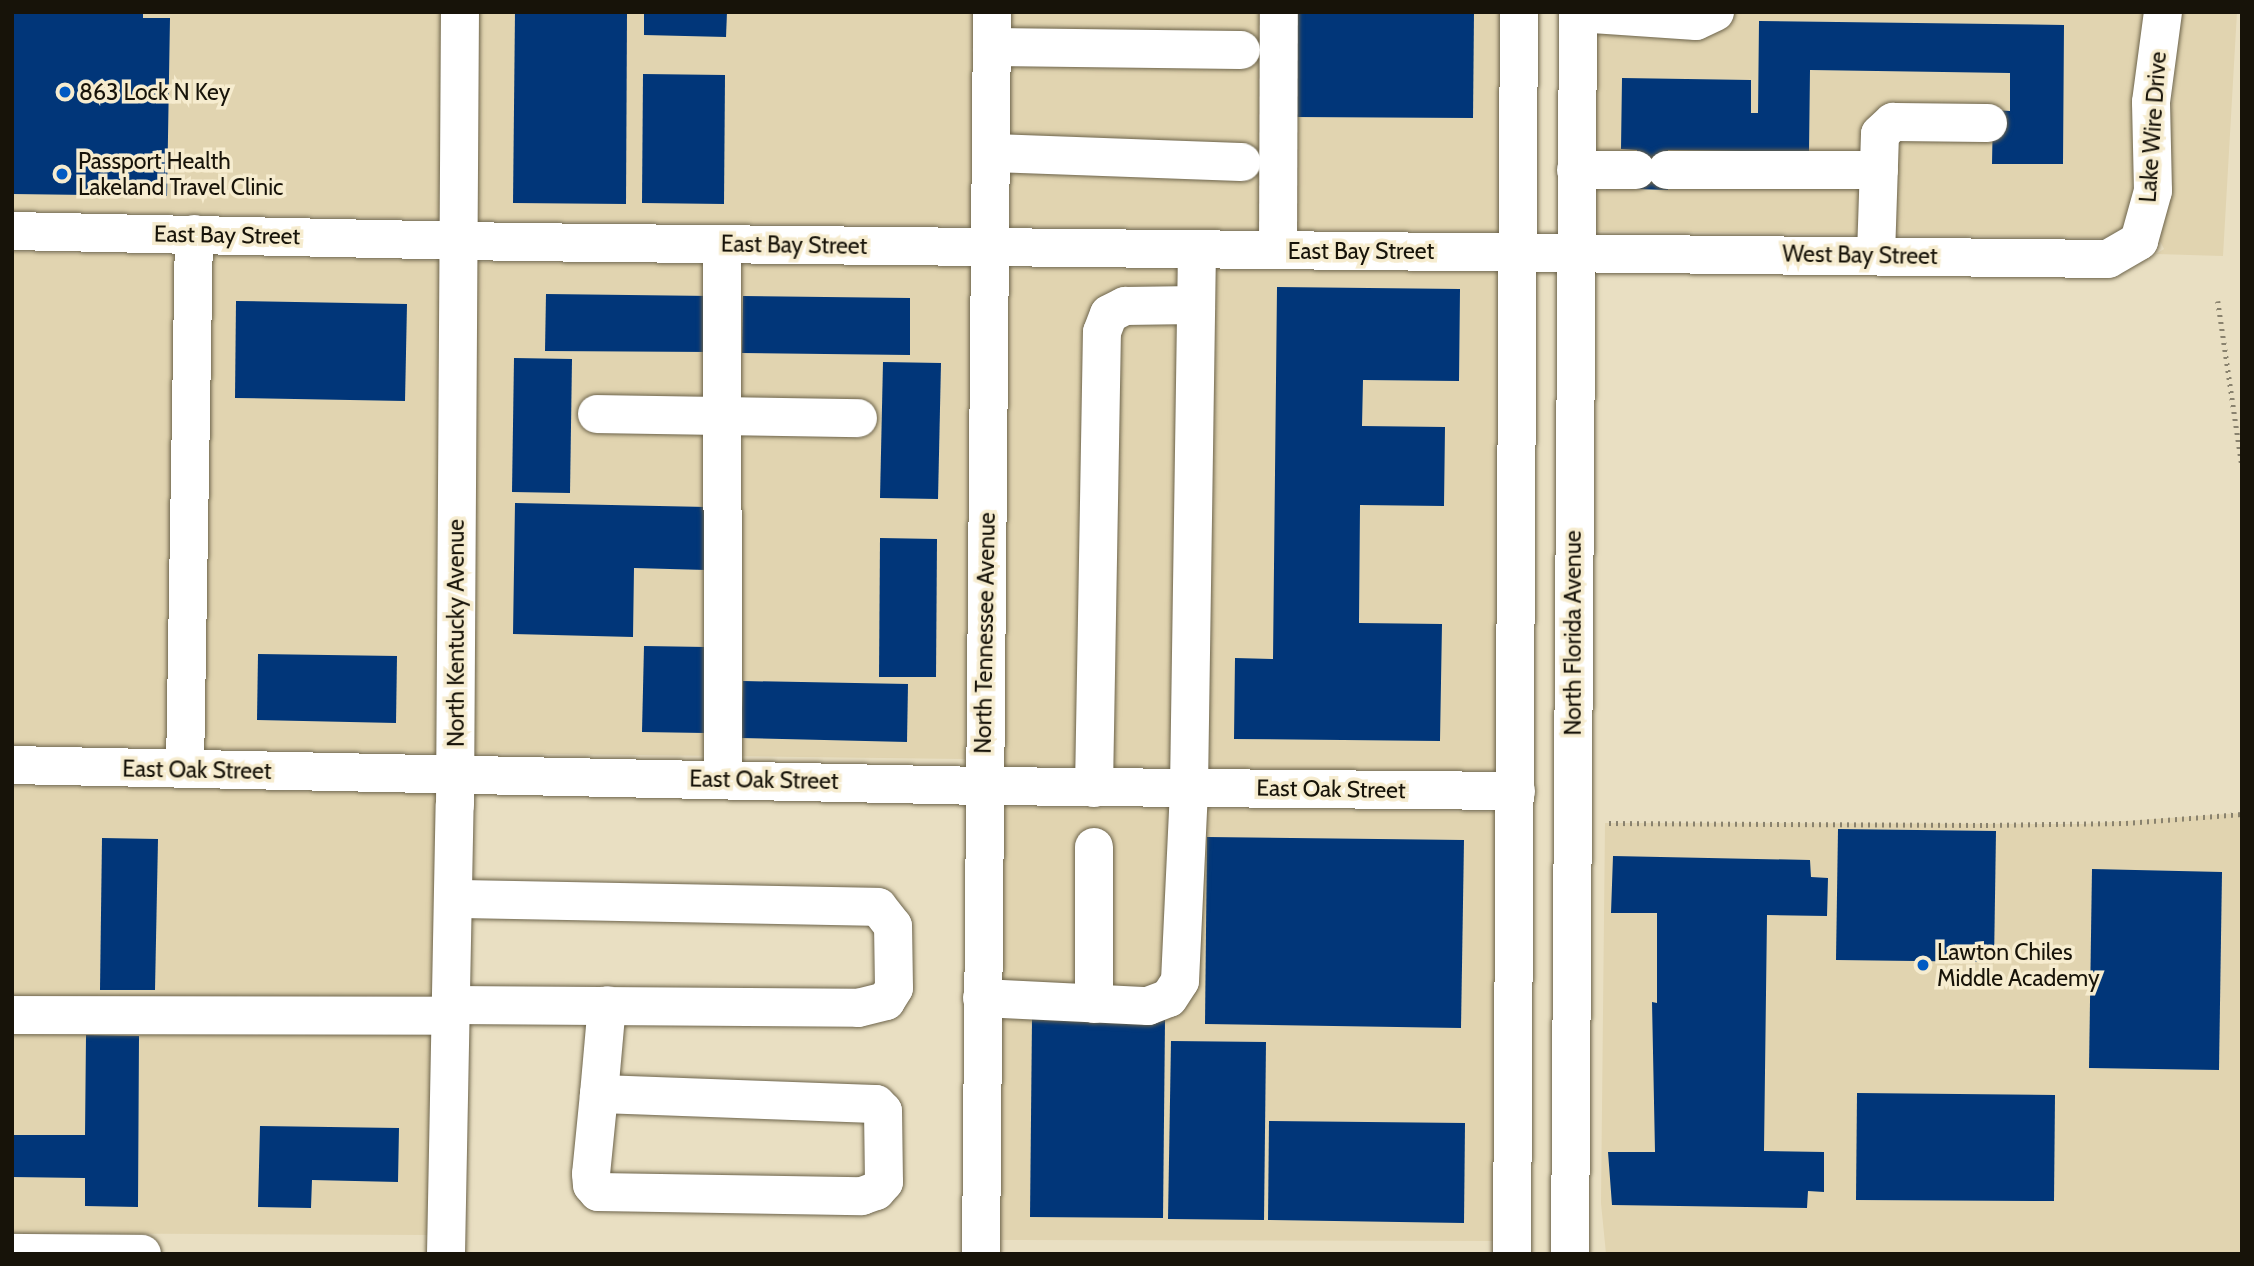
<!DOCTYPE html>
<html>
<head>
<meta charset="utf-8">
<style>
  body { margin:0 }
  #map { position:relative; width:2254px; height:1266px; overflow:hidden; background:#e9dfc2; font-family:Cabin,sans-serif }
  div>[style] { position:absolute }
  .built>* { inset:0; background:#e1d4b0 }
  .building>* { inset:0; background:#013679 }
  .path>* { height:4.5px; margin-top:-2.25px; transform-origin:0; background:repeating-linear-gradient(90deg,#89826e 0 2px,transparent 0 7px) }
  .roads { filter:drop-shadow(0 0 2px #6c634a) drop-shadow(0 0 2px #6c634a) }
  .minor>* { height:38px; margin:-19px; padding:0 19px; transform-origin:19px; border-radius:19px; background:#fff }
  .major>* { height:38px; margin:-19px; padding:0 19px; transform-origin:19px; border-radius:19px; background:#fff }
  .dots>* { width:19px; height:19px; translate:-50% -50%; box-sizing:border-box; border:4px solid #f6eccf; border-radius:50% }
  span { translate:-50% -50%; white-space:nowrap; text-align:center; line-height:1.15; -webkit-text-stroke:7px #f6eccf; paint-order:stroke }
  .poi-label { font-size:23px; color:#171309 }
  .left { translate:0 -50%; text-align:left }
  .street-label { font-size:23px; color:#171309 }
  .frame { position:absolute; inset:0; border:14px solid #171309; pointer-events:none }
</style>
</head>
<body>
<div id="map">
  <div class="built">
    <i style="clip-path:polygon(12px 12px,442px 12px,441px 219px,12px 211px)"></i>
    <i style="clip-path:polygon(478px 12px,974px 12px,973px 226px,477px 221px)"></i>
    <i style="clip-path:polygon(1010px 12px,1500px 12px,1499px 232px,1010px 227px)"></i>
    <i style="clip-path:polygon(1595px 12px,2145px 12px,2135px 189px,2124px 227px,2104px 238px,1594px 231px)"></i>
    <i style="clip-path:polygon(2181px 12px,2237px 12px,2223px 256px,2156px 254px,2164px 249px,2159px 239px)"></i>
    <i style="clip-path:polygon(12px 252px,441px 261px,437px 753px,12px 745px)"></i>
    <i style="clip-path:polygon(477px 262px,973px 267px,965px 759px,473px 753px)"></i>
    <i style="clip-path:polygon(1009px 268px,1499px 272px,1498px 771px,1002px 766px)"></i>
    <i style="clip-path:polygon(12px 786px,437px 794px,430px 1235px,12px 1233px)"></i>
    <i style="clip-path:polygon(1001px 807px,1497px 812px,1494px 1241px,999px 1240px)"></i>
    <i style="clip-path:polygon(2242px 813px,2242px 1254px,1606px 1254px,1601px 1203px,1605px 823px,2083px 824px)"></i>
  </div>
  <div class="building">
    <i style="clip-path:polygon(12px 12px,143px 12px,143px 18px,170px 18px,167px 196px,12px 194px)"></i>
    <i style="clip-path:polygon(515px 12px,627px 12px,626px 204px,513px 203px)"></i>
    <i style="clip-path:polygon(644px 12px,727px 12px,726px 37px,644px 35px)"></i>
    <i style="clip-path:polygon(1296px 12px,1474px 12px,1473px 118px,1295px 117px)"></i>
    <i style="clip-path:polygon(1759px 21px,2064px 25px,2063px 164px,1992px 164px,1993px 110px,2010px 111px,2010px 73px,1810px 70px,1809px 152px,1668px 150px,1668px 190px,1636px 189px,1637px 150px,1621px 149px,1622px 78px,1751px 80px,1751px 113px,1758px 113px)"></i>
    <i style="clip-path:polygon(643px 74px,725px 75px,724px 204px,642px 203px)"></i>
    <i style="clip-path:polygon(1277px 287px,1460px 289px,1459px 381px,1363px 380px,1362px 426px,1445px 427px,1444px 506px,1360px 505px,1359px 623px,1442px 624px,1440px 741px,1234px 739px,1235px 658px,1273px 659px)"></i>
    <i style="clip-path:polygon(546px 294px,711px 296px,710px 352px,545px 351px)"></i>
    <i style="clip-path:polygon(743px 296px,910px 298px,910px 355px,742px 353px)"></i>
    <i style="clip-path:polygon(236px 301px,407px 304px,405px 401px,235px 398px)"></i>
    <i style="clip-path:polygon(514px 358px,572px 359px,570px 493px,512px 492px)"></i>
    <i style="clip-path:polygon(883px 362px,941px 363px,938px 499px,880px 498px)"></i>
    <i style="clip-path:polygon(515px 503px,707px 507px,706px 570px,634px 568px,633px 637px,513px 634px)"></i>
    <i style="clip-path:polygon(880px 538px,937px 539px,936px 677px,879px 677px)"></i>
    <i style="clip-path:polygon(644px 646px,706px 647px,705px 733px,642px 732px)"></i>
    <i style="clip-path:polygon(258px 654px,397px 656px,396px 723px,257px 720px)"></i>
    <i style="clip-path:polygon(743px 681px,908px 684px,907px 742px,741px 738px)"></i>
    <i style="clip-path:polygon(1838px 829px,1996px 831px,1994px 962px,1836px 960px)"></i>
    <i style="clip-path:polygon(1207px 837px,1464px 840px,1461px 1028px,1205px 1024px)"></i>
    <i style="clip-path:polygon(102px 838px,158px 839px,155px 990px,100px 990px)"></i>
    <i style="clip-path:polygon(1613px 856px,1810px 860px,1811px 877px,1828px 878px,1827px 916px,1767px 915px,1764px 1151px,1824px 1152px,1824px 1192px,1808px 1191px,1807px 1208px,1612px 1205px,1608px 1152px,1655px 1152px,1652px 1002px,1657px 1003px,1657px 913px,1611px 913px)"></i>
    <i style="clip-path:polygon(2092px 869px,2222px 872px,2219px 1070px,2089px 1068px)"></i>
    <i style="clip-path:polygon(1032px 1019px,1165px 1020px,1163px 1218px,1030px 1217px)"></i>
    <i style="clip-path:polygon(86px 1035px,139px 1036px,138px 1207px,85px 1206px,85px 1178px,12px 1177px,12px 1135px,85px 1135px)"></i>
    <i style="clip-path:polygon(1171px 1041px,1266px 1042px,1264px 1220px,1168px 1219px)"></i>
    <i style="clip-path:polygon(1857px 1093px,2055px 1095px,2054px 1201px,1856px 1200px)"></i>
    <i style="clip-path:polygon(1269px 1121px,1465px 1123px,1464px 1223px,1268px 1220px)"></i>
    <i style="clip-path:polygon(260px 1126px,399px 1128px,398px 1182px,312px 1180px,311px 1208px,258px 1207px)"></i>
  </div>
  <div class="path">
    <i style="left:2218px;top:301px;width:166px;rotate:81.7deg"></i>
    <i style="left:1609px;top:823px;width:377px;rotate:0.3deg"></i>
    <i style="left:1986px;top:825px;width:140px;rotate:-0.8deg"></i>
    <i style="left:2126px;top:823px;width:116px;rotate:-4.4deg"></i>
  </div>
  <div class="roads">
    <div class="minor">
      <i style="left:1578px;top:13px;width:118px;rotate:3.9deg"></i>
      <i style="left:1696px;top:21px;width:21px;rotate:-25deg"></i>
      <i style="left:992px;top:47px;width:249px;rotate:0.7deg"></i>
      <i style="left:992px;top:153px;width:250px;rotate:2.1deg"></i>
      <i style="left:1576px;top:170px;width:60px"></i>
      <i style="left:1667px;top:170px;width:212px"></i>
      <i style="left:12px;top:231px;width:503px;rotate:1.25deg"></i>
      <i style="left:515px;top:242px;width:1593px;rotate:0.61deg"></i>
      <i style="left:2108px;top:259px;width:36px;rotate:-30deg"></i>
      <i style="left:2139px;top:241px;width:52px;rotate:-74.4deg"></i>
      <i style="left:2153px;top:191px;width:89px;rotate:-91.3deg"></i>
      <i style="left:2151px;top:102px;width:91px;rotate:-82.4deg"></i>
      <i style="left:722px;top:244px;width:535px;rotate:89.89deg"></i>
      <i style="left:1278px;top:250px;width:238px;rotate:-89.8deg"></i>
      <i style="left:1876px;top:255px;width:121px;rotate:-88.1deg"></i>
      <i style="left:1880px;top:134px;width:18px;rotate:-43deg"></i>
      <i style="left:1893px;top:122px;width:95px;rotate:0.6deg"></i>
      <i style="left:597px;top:414px;width:261px;rotate:0.9deg"></i>
      <i style="left:12px;top:765px;width:971px;rotate:1.24deg"></i>
      <i style="left:983px;top:786px;width:533px;rotate:0.54deg"></i>
      <i style="left:185px;top:769px;width:535px;rotate:-89.04deg"></i>
      <i style="left:1094px;top:788px;width:456px;rotate:-89deg"></i>
      <i style="left:1102px;top:332px;width:19px;rotate:-69deg"></i>
      <i style="left:1109px;top:314px;width:18px;rotate:-27deg"></i>
      <i style="left:1125px;top:306px;width:71px;rotate:-0.8deg"></i>
      <i style="left:982px;top:998px;width:166px;rotate:2.8deg"></i>
      <i style="left:1148px;top:1006px;width:22px;rotate:-21deg"></i>
      <i style="left:1169px;top:998px;width:20px;rotate:-57deg"></i>
      <i style="left:1180px;top:981px;width:193px;rotate:-87.3deg"></i>
      <i style="left:1189px;top:788px;width:538px;rotate:-89.15deg"></i>
      <i style="left:1094px;top:1004px;width:157px;rotate:-90deg"></i>
      <i style="left:452px;top:1005px;width:406px;rotate:0.4deg"></i>
      <i style="left:858px;top:1008px;width:29px;rotate:-14deg"></i>
      <i style="left:886px;top:1001px;width:15px;rotate:-58deg"></i>
      <i style="left:894px;top:988px;width:62px;rotate:-90.9deg"></i>
      <i style="left:893px;top:926px;width:24px;rotate:-128deg"></i>
      <i style="left:878px;top:907px;width:424px;rotate:-178.9deg"></i>
      <i style="left:12px;top:1015px;width:440px;rotate:0.1deg"></i>
      <i style="left:599px;top:1094px;width:80px;rotate:95.7deg"></i>
      <i style="left:591px;top:1174px;width:11px;rotate:85deg"></i>
      <i style="left:592px;top:1185px;width:9px;rotate:49deg"></i>
      <i style="left:598px;top:1192px;width:264px;rotate:0.9deg"></i>
      <i style="left:862px;top:1196px;width:15px;rotate:-20deg"></i>
      <i style="left:876px;top:1191px;width:12px;rotate:-48deg"></i>
      <i style="left:884px;top:1182px;width:71px;rotate:-90.8deg"></i>
      <i style="left:883px;top:1111px;width:10px;rotate:-135deg"></i>
      <i style="left:876px;top:1104px;width:277px;rotate:-177.9deg"></i>
      <i style="left:599px;top:1094px;width:89px;rotate:-84.9deg"></i>
      <i style="left:12px;top:1253px;width:130px;rotate:0.4deg"></i>
      <i style="left:446px;top:1254px;width:449px;rotate:-88.9deg"></i>
      <i style="left:455px;top:805px;width:793px;rotate:-89.64deg"></i>
      <i style="left:981px;top:1254px;width:1242px;rotate:-89.49deg"></i>
    </div>
    <div class="major">
      <i style="left:1512px;top:1254px;width:1242px;rotate:-89.68deg"></i>
      <i style="left:1570px;top:1254px;width:1242px;rotate:-89.63deg"></i>
    </div>
  </div>
  <div class="dots">
    <i style="left:65px;top:92px;background:#005ac3"></i>
    <i style="left:62px;top:174px;background:#005ac3"></i>
    <i style="left:1923px;top:965px;background:#005ac3"></i>
  </div>
  <div class="poi-label">
    <span class="left" style="left:79px;top:92px">863 Lock N Key</span>
    <span class="left" style="left:78px;top:174px">Passport Health<br>Lakeland Travel Clinic</span>
    <span class="left" style="left:1937px;top:965px">Lawton Chiles<br>Middle Academy</span>
  </div>
  <div class="street-label">
    <span style="left:2153px;top:127px;rotate:-86deg">Lake Wire Drive</span>
    <span style="left:227px;top:235px;rotate:1deg">East Bay Street</span>
    <span style="left:794px;top:245px;rotate:1deg">East Bay Street</span>
    <span style="left:1361px;top:251px">East Bay Street</span>
    <span style="left:1860px;top:255px;rotate:1deg">West Bay Street</span>
    <span style="left:456px;top:633px;rotate:-90deg">North Kentucky Avenue</span>
    <span style="left:985px;top:633px;rotate:-89deg">North Tennessee Avenue</span>
    <span style="left:1573px;top:633px;rotate:-90deg">North Florida Avenue</span>
    <span style="left:197px;top:770px;rotate:1deg">East Oak Street</span>
    <span style="left:764px;top:780px;rotate:1deg">East Oak Street</span>
    <span style="left:1331px;top:789px;rotate:1deg">East Oak Street</span>
  </div>
  <div class="frame"></div>
</div>
</body>
</html>
